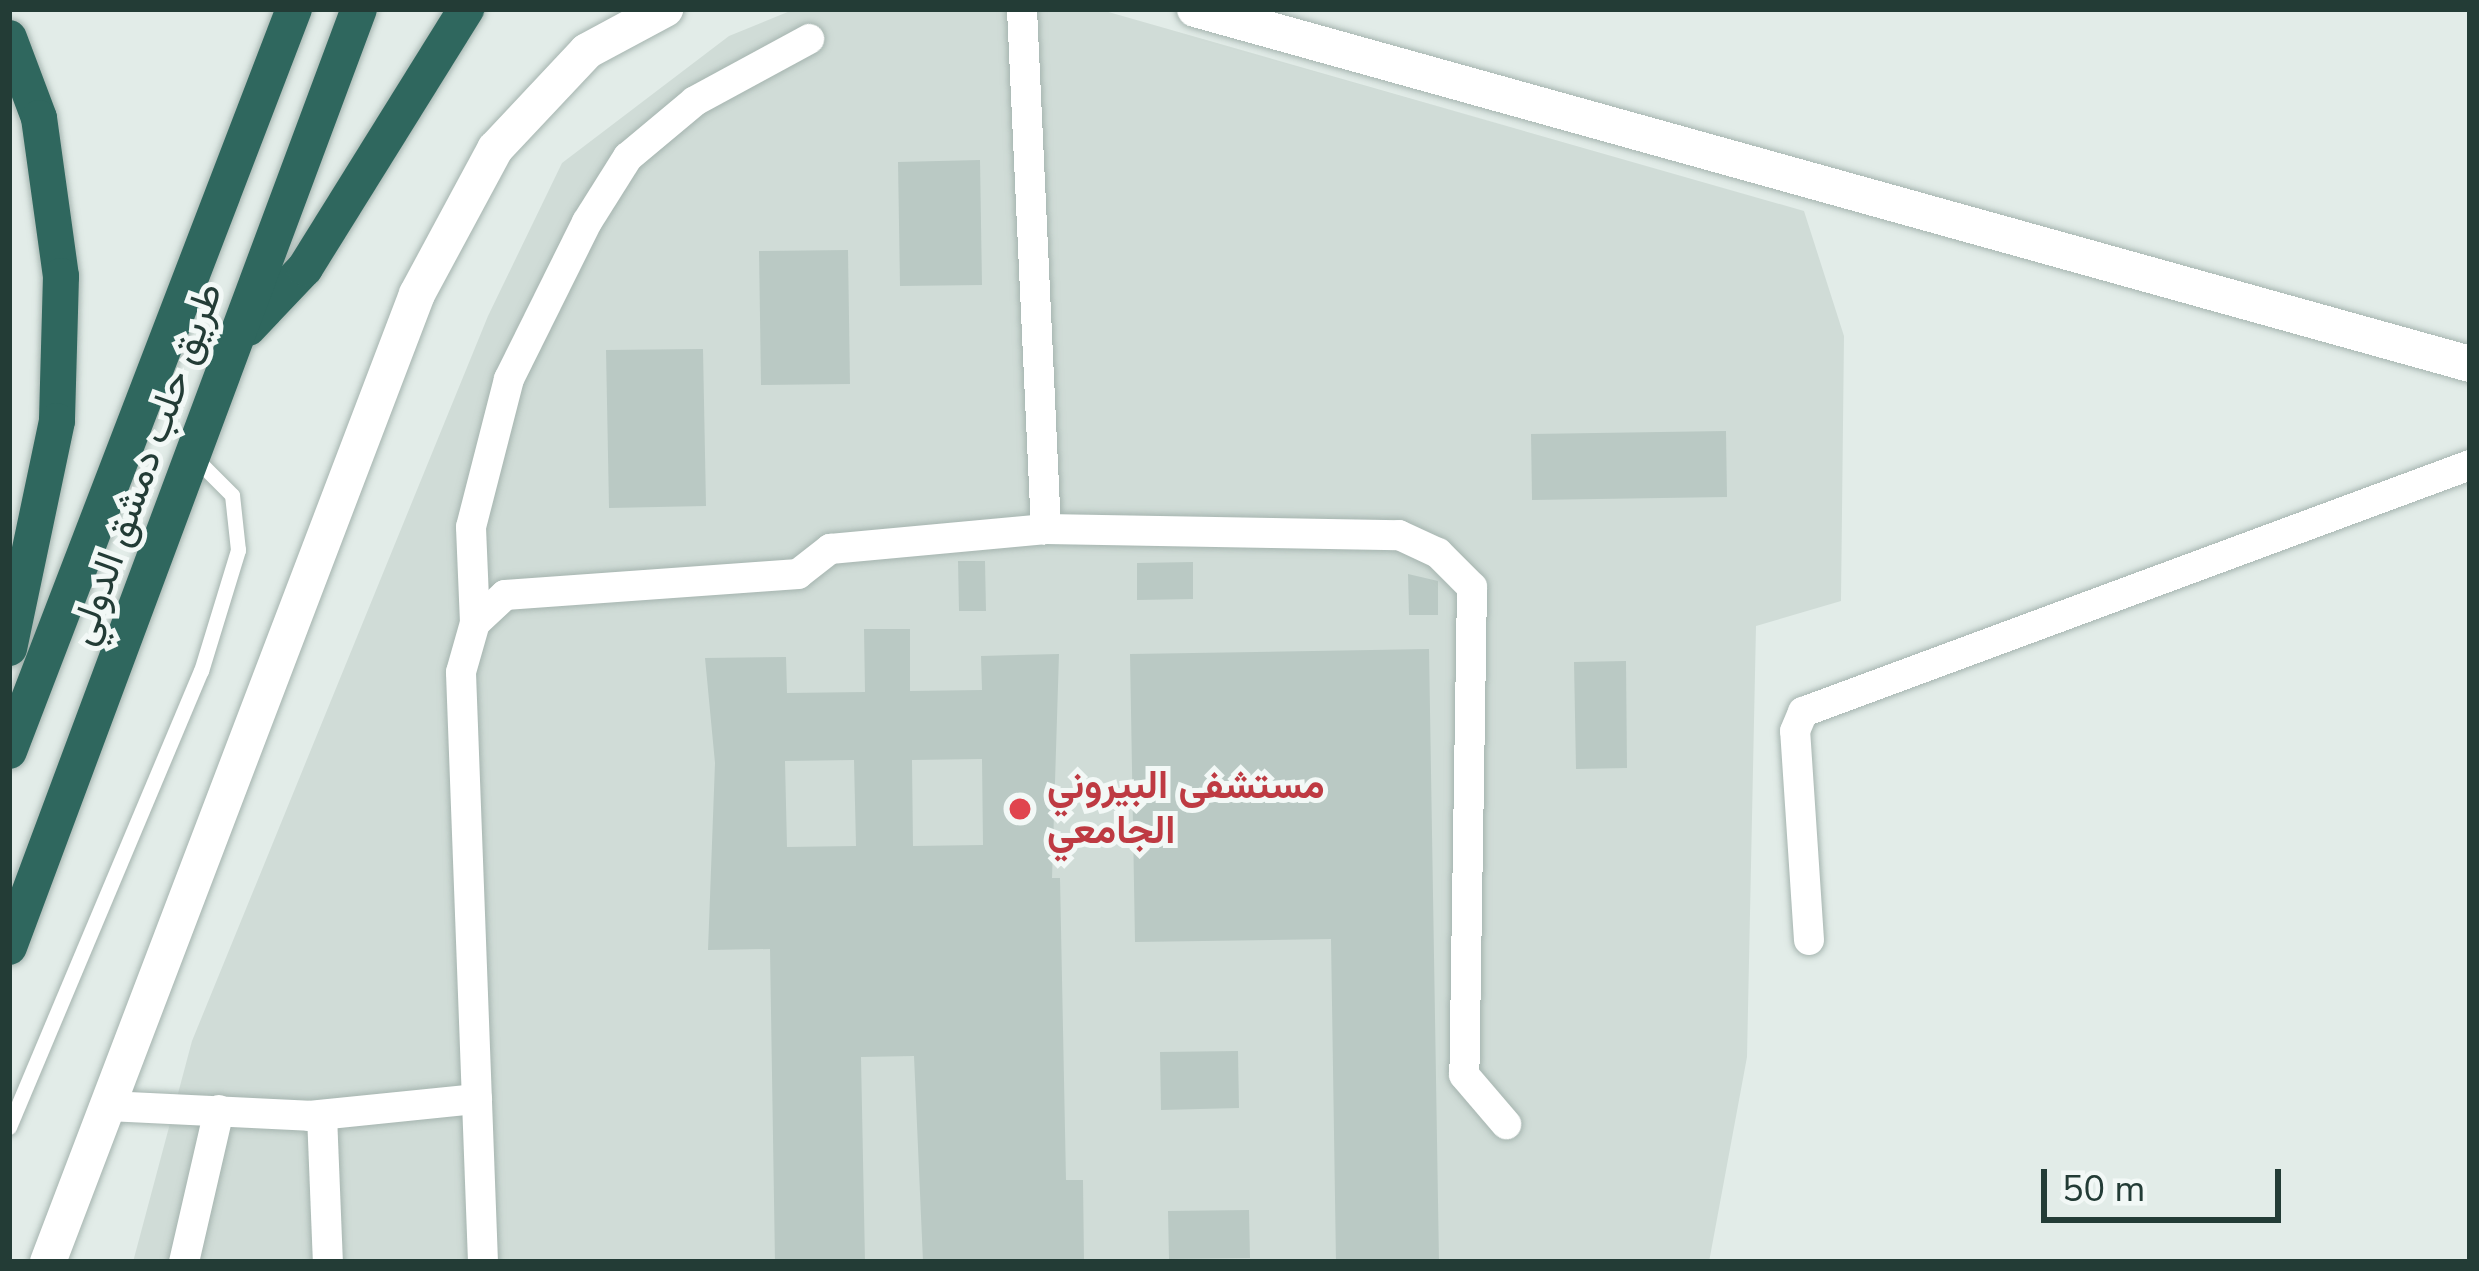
<!DOCTYPE html>
<html>
<head>
<meta charset="utf-8">
<style>
  body { margin:0 }
  #map { position:relative; width:2479px; height:1271px; overflow:hidden; background:#e2ece8; font-family:"Nunito Sans",Vazirmatn,sans-serif }
  div>[style] { position:absolute }
  .built>* { inset:0; background:#d0dcd7 }
  .building>* { inset:0; background:#bac9c4 }
  .roads { filter:drop-shadow(0 0 3px #a5b4af) drop-shadow(0 0 3px #a5b4af) }
  .service>* { height:15px; margin:-7.5px; padding:0 7.5px; transform-origin:7.5px; border-radius:7.5px; background:#fff }
  .minor>* { height:30px; margin:-15px; padding:0 15px; transform-origin:15px; border-radius:15px; background:#fff }
  .tertiary>* { height:36px; margin:-18px; padding:0 18px; transform-origin:18px; border-radius:18px; background:#fff }
  .motorway>* { height:36px; margin:-18px; padding:0 18px; transform-origin:18px; border-radius:18px; background:#2f675e }
  .dots>* { width:33px; height:33px; translate:-50% -50%; box-sizing:border-box; border:6px solid #f2f8f6; border-radius:50% }
  span { translate:-50% -50%; white-space:nowrap; text-align:center; line-height:1.15; -webkit-text-stroke:10px #f2f8f6; paint-order:stroke }
  .street-label { font-size:39px; color:#233c36 }
  .health-label { font-size:39px; color:#be3a42; font-weight:700 }
  .left { translate:0 -50%; text-align:left }
  .frame { position:absolute; inset:0; border:12px solid #233c36; pointer-events:none }
  .scale { position:absolute; left:2041px; top:1169px; width:240px; height:54px; box-sizing:border-box; border:6px solid #233c36; border-top:0; padding-left:15px; font-size:36px; line-height:42px; white-space:nowrap; color:#233c36; -webkit-text-stroke:9px #f2f8f6; paint-order:stroke }
</style>
</head>
<body>
<div id="map">
  <div class="built">
    <i style="clip-path:polygon(795px 9px,1098px 9px,1804px 211px,1844px 336px,1841px 601px,1756px 626px,1747px 1057px,1709px 1262px,133px 1262px,192px 1041px,488px 316px,562px 163px,729px 36px)"></i>
  </div>
  <div class="building">
    <i style="clip-path:polygon(980px 160px,982px 285px,900px 286px,898px 162px)"></i>
    <i style="clip-path:polygon(848px 250px,850px 384px,761px 385px,759px 251px)"></i>
    <i style="clip-path:polygon(703px 349px,706px 506px,609px 508px,606px 350px)"></i>
    <i style="clip-path:polygon(1726px 431px,1727px 497px,1532px 500px,1531px 434px)"></i>
    <i style="clip-path:polygon(958px 561px,985px 561px,986px 611px,959px 611px)"></i>
    <i style="clip-path:polygon(1193px 562px,1193px 599px,1137px 600px,1137px 563px)"></i>
    <i style="clip-path:polygon(1408px 574px,1438px 581px,1438px 615px,1409px 615px)"></i>
    <i style="clip-path:polygon(evenodd,864px 629px,910px 629px,910px 691px,982px 690px,981px 656px,1059px 654px,1052px 878px,1060px 878px,1066px 1180px,1083px 1180px,1084px 1262px,923px 1262px,914px 1056px,861px 1057px,865px 1262px,775px 1262px,770px 949px,708px 950px,715px 763px,705px 658px,786px 657px,787px 693px,865px 692px,864px 629px,982px 759px,983px 845px,913px 846px,912px 760px,982px 759px,864px 629px,854px 760px,856px 846px,787px 847px,785px 761px,854px 760px)"></i>
    <i style="clip-path:polygon(1429px 649px,1439px 1262px,1336px 1262px,1331px 939px,1135px 942px,1130px 654px)"></i>
    <i style="clip-path:polygon(1626px 661px,1627px 768px,1576px 769px,1574px 662px)"></i>
    <i style="clip-path:polygon(1238px 1051px,1239px 1108px,1161px 1110px,1160px 1052px)"></i>
    <i style="clip-path:polygon(1249px 1210px,1250px 1258px,1169px 1259px,1168px 1211px)"></i>
  </div>
  <div class="roads">
    <div class="service">
      <i style="left:9px;top:1127px;width:495px;rotate:-67.2deg"></i>
      <i style="left:201px;top:671px;width:127px;rotate:-73deg"></i>
      <i style="left:238px;top:550px;width:55px;rotate:-96.2deg"></i>
      <i style="left:232px;top:495px;width:52px;rotate:-135deg"></i>
    </div>
    <div class="minor">
      <i style="left:1022px;top:9px;width:521px;rotate:87.36deg"></i>
      <i style="left:475px;top:623px;width:96px;rotate:-92.4deg"></i>
      <i style="left:471px;top:527px;width:153px;rotate:-75.6deg"></i>
      <i style="left:509px;top:379px;width:175px;rotate:-63.6deg"></i>
      <i style="left:587px;top:222px;width:77px;rotate:-57.8deg"></i>
      <i style="left:628px;top:157px;width:87px;rotate:-39.9deg"></i>
      <i style="left:695px;top:101px;width:130px;rotate:-28.5deg"></i>
      <i style="left:1809px;top:940px;width:209px;rotate:-93.8deg"></i>
      <i style="left:1795px;top:731px;width:21px;rotate:-67deg"></i>
      <i style="left:1803px;top:712px;width:711px;rotate:-20.32deg"></i>
      <i style="left:108px;top:1106px;width:201px;rotate:2.8deg"></i>
      <i style="left:309px;top:1116px;width:169px;rotate:-5.8deg"></i>
      <i style="left:322px;top:1115px;width:147px;rotate:87.7deg"></i>
      <i style="left:184px;top:1262px;width:156px;rotate:-77deg"></i>
      <i style="left:483px;top:1262px;width:590px;rotate:-92.14deg"></i>
      <i style="left:461px;top:672px;width:51px;rotate:-74.1deg"></i>
      <i style="left:475px;top:623px;width:41px;rotate:-43deg"></i>
      <i style="left:505px;top:595px;width:294px;rotate:-4.1deg"></i>
      <i style="left:798px;top:574px;width:41px;rotate:-38deg"></i>
      <i style="left:830px;top:549px;width:217px;rotate:-5.3deg"></i>
      <i style="left:1046px;top:529px;width:353px;rotate:1deg"></i>
      <i style="left:1399px;top:535px;width:43px;rotate:24.8deg"></i>
      <i style="left:1438px;top:553px;width:48px;rotate:45deg"></i>
      <i style="left:1472px;top:587px;width:488px;rotate:90.9deg"></i>
      <i style="left:1464px;top:1075px;width:65px;rotate:49.4deg"></i>
    </div>
    <div class="tertiary">
      <i style="left:1195px;top:9px;width:1323px;rotate:15.56deg"></i>
      <i style="left:48px;top:1262px;width:1036px;rotate:-69.13deg"></i>
      <i style="left:417px;top:294px;width:165px;rotate:-61.7deg"></i>
      <i style="left:495px;top:149px;width:134px;rotate:-46.8deg"></i>
      <i style="left:587px;top:51px;width:89px;rotate:-28.3deg"></i>
    </div>
    <div class="motorway">
      <i style="left:9px;top:38px;width:85px;rotate:69.4deg"></i>
      <i style="left:39px;top:118px;width:160px;rotate:82.1deg"></i>
      <i style="left:61px;top:276px;width:145px;rotate:91.6deg"></i>
      <i style="left:57px;top:421px;width:232px;rotate:101.9deg"></i>
      <i style="left:248px;top:328px;width:83px;rotate:-46.5deg"></i>
      <i style="left:305px;top:268px;width:305px;rotate:-58.1deg"></i>
      <i style="left:9px;top:751px;width:795px;rotate:-68.99deg"></i>
      <i style="left:9px;top:947px;width:1001px;rotate:-69.54deg"></i>
    </div>
  </div>
  <div class="dots">
    <i style="left:1020px;top:809px;background:#e0444e"></i>
  </div>
  <div class="street-label">
    <span style="left:146px;top:464px;rotate:-70deg">طريق حلب دمشق الدولي</span>
  </div>
  <div class="health-label">
    <span class="left" style="left:1047px;top:809px">مستشفى البيروني<br>الجامعي</span>
  </div>
  <div class="frame"></div>
  <div class="scale">50 m</div>
</div>
</body>
</html>
